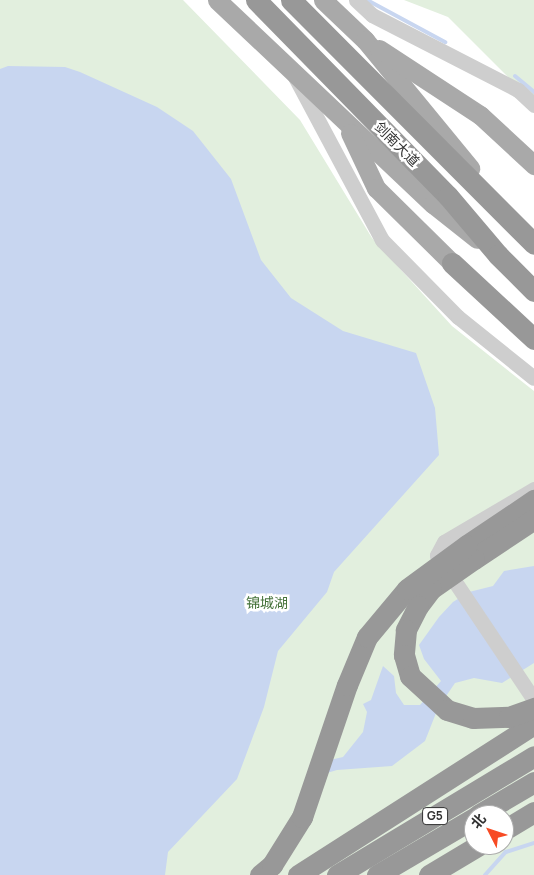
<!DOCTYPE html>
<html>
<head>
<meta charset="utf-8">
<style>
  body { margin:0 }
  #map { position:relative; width:534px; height:875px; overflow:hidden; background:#fff; font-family:Manrope,"Noto Sans SC",sans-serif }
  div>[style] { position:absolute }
  .green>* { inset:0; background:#e2efde }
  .water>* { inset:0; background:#c8d6f0 }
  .stream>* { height:4px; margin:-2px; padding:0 2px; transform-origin:2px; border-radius:2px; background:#c8d6f0 }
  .minor>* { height:15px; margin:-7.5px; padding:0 7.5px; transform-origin:7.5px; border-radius:7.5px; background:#cecece }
  .major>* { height:19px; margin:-9.5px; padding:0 9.5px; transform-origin:9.5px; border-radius:9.5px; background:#a9a9a9 }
  .highway>* { height:21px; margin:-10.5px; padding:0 10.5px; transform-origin:10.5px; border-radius:10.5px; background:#989898 }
  .highway-bridge>* { height:21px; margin:-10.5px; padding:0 10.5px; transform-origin:10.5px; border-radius:10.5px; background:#989898 }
  span { translate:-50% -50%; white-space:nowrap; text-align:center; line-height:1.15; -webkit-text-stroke:5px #fff; paint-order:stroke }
  .shield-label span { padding:1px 4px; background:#fff; border:1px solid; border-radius:4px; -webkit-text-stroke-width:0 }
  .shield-label { font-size:12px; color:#313131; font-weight:700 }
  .street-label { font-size:14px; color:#313131 }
  .park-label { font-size:14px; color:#447239 }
  .north { position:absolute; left:464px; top:805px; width:50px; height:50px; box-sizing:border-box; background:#fff; border:1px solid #adadad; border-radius:50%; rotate:311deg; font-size:14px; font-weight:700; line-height:20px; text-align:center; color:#313131 }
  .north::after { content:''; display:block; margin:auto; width:18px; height:22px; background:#f74b24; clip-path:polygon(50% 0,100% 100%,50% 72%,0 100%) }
</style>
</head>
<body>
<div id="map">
  <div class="green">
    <i style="clip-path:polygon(evenodd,0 0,183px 0,300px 120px,372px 238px,452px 326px,534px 391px,534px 875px,0 875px,0 0,474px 815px,504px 815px,504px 845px,474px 845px,474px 815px)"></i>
    <i style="clip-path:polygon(404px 0,534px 0,534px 103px,448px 17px)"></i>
  </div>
  <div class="water">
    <i style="clip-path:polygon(8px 66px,65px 67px,80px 72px,157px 107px,193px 131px,231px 179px,261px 260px,291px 298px,343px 331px,416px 353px,435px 408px,439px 455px,334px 572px,327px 592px,278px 651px,264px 707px,237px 779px,168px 852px,165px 875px,0 875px,0 69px)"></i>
    <i style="clip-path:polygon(534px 566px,534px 663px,502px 683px,474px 678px,455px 683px,438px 708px,425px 741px,392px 766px,337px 770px,320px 775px,330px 760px,343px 757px,363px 732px,367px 712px,363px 704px,371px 700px,383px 666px,394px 676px,396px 693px,404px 705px,420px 705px,441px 681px,424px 659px,419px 645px,439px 617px,453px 602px,469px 592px,493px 586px,504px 571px)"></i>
  </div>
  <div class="stream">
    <i style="left:367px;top:0;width:89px;rotate:28.3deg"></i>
    <i style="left:515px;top:76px;width:25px;rotate:40deg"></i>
    <i style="left:485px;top:875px;width:31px;rotate:-48deg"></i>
    <i style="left:506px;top:852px;width:29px;rotate:-18deg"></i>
  </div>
  <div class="minor">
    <i style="left:356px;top:0;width:22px;rotate:43deg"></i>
    <i style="left:372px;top:15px;width:164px;rotate:27.2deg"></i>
    <i style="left:518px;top:90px;width:22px;rotate:43deg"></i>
    <i style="left:295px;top:77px;width:185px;rotate:61.9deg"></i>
    <i style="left:382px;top:240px;width:108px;rotate:45.4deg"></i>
    <i style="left:458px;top:317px;width:97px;rotate:38.8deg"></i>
    <i style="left:534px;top:489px;width:104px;rotate:149.5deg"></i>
    <i style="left:444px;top:542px;width:15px;rotate:118deg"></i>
    <i style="left:437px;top:555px;width:174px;rotate:56.2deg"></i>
  </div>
  <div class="major">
    <i style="left:217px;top:0;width:297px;rotate:43.4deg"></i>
    <i style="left:433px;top:204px;width:56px;rotate:38.5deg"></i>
    <i style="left:323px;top:0;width:58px;rotate:43.6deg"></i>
    <i style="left:365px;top:40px;width:166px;rotate:50.6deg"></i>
    <i style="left:379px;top:49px;width:121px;rotate:33.2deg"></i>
    <i style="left:480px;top:115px;width:74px;rotate:42.8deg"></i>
    <i style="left:350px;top:133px;width:61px;rotate:64.7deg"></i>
    <i style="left:376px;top:188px;width:107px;rotate:44.6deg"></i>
  </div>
  <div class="highway">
    <i style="left:256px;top:0;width:274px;rotate:45.6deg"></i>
    <i style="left:448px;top:196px;width:77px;rotate:49.7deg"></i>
    <i style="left:498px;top:255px;width:51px;rotate:45deg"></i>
    <i style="left:291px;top:0;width:344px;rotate:45.1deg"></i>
    <i style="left:452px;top:263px;width:112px;rotate:42.8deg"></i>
    <i style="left:467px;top:545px;width:81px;rotate:-33.9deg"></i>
    <i style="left:474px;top:559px;width:72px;rotate:-33.7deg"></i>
    <i style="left:478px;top:815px;width:65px;rotate:-30.5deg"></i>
    <i style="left:504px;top:830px;width:35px;rotate:-31deg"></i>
    <i style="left:298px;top:875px;width:280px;rotate:-32.6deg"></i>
    <i style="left:337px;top:875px;width:230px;rotate:-31.1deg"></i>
    <i style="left:377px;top:875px;width:113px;rotate:-30.4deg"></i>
    <i style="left:429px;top:875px;width:58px;rotate:-31deg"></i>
  </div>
  <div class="highway-bridge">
    <i style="left:474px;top:559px;width:52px;rotate:145.1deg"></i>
    <i style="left:431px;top:589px;width:21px;rotate:127deg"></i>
    <i style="left:418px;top:606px;width:27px;rotate:117deg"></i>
    <i style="left:406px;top:630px;width:25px;rotate:95deg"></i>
    <i style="left:404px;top:655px;width:22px;rotate:74deg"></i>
    <i style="left:410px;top:676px;width:50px;rotate:42.6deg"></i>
    <i style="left:447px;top:710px;width:27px;rotate:17deg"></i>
    <i style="left:473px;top:718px;width:36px;rotate:-2deg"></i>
    <i style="left:509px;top:717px;width:27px;rotate:-20deg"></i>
    <i style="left:260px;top:875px;width:16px;rotate:-40deg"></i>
    <i style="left:272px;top:865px;width:57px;rotate:-58deg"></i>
    <i style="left:302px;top:817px;width:139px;rotate:-71.2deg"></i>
    <i style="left:347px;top:685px;width:52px;rotate:-67.4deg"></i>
    <i style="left:367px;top:637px;width:62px;rotate:-50.2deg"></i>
    <i style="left:407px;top:589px;width:74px;rotate:-36.3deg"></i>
  </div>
  <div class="shield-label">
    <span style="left:435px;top:816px">G5</span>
  </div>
  <div class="street-label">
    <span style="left:397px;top:144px;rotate:45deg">剑南大道</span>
  </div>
  <div class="park-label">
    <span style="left:267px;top:603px">锦城湖</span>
  </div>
  <div class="north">北</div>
</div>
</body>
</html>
